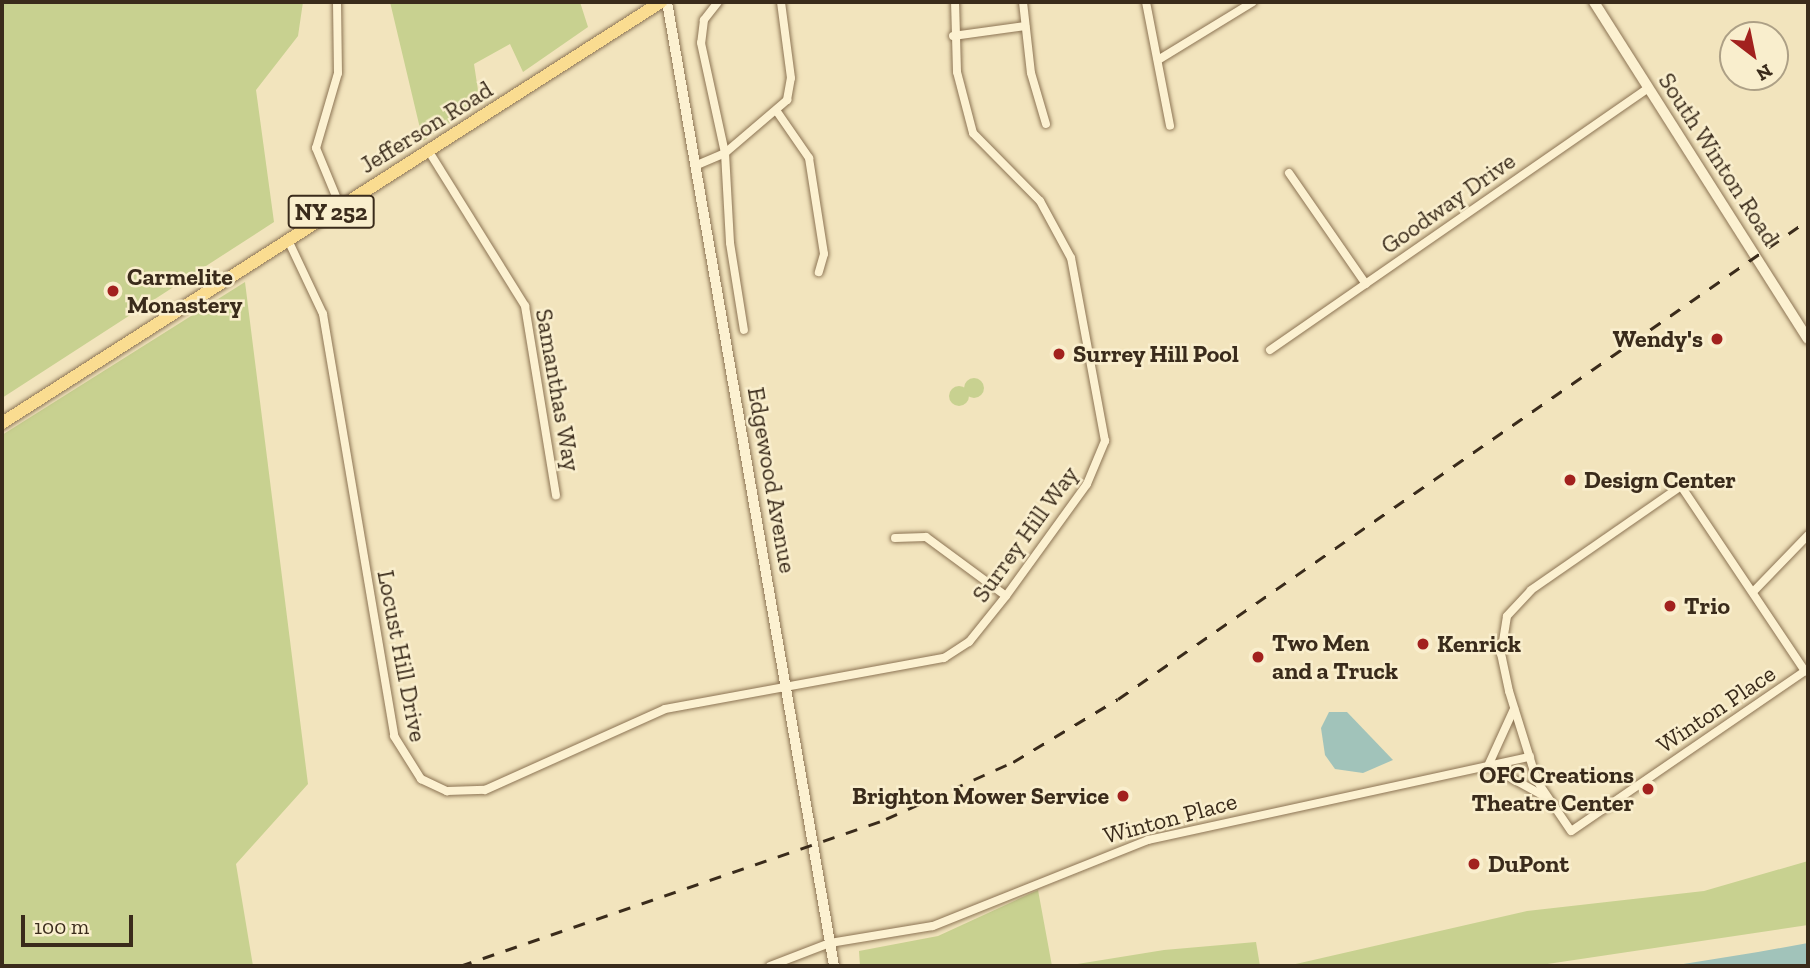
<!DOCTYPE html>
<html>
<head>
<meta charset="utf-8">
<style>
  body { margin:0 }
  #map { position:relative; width:1810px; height:968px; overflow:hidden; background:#f2e4bd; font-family:"Zilla Slab",serif }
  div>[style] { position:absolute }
  .green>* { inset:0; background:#c8d190 }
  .round { border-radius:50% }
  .water>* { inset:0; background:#a1c3ba }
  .roads { filter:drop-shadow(0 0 2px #8c7454) drop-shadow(0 0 2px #8c7454) }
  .minor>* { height:8px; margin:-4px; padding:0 4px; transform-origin:4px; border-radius:4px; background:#fcf1d1 }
  .tertiary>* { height:10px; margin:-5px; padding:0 5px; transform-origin:5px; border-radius:5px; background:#fcf1d1 }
  .secondary>* { height:10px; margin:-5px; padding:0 5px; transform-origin:5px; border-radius:5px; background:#fcf1d1 }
  .primary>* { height:12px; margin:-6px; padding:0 6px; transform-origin:6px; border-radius:6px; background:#fadc90 }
  .rail>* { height:2.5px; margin-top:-1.25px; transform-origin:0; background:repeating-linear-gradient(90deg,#3a2b1b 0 12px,transparent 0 24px) }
  .dots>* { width:19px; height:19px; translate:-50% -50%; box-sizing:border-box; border:4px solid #f9eecd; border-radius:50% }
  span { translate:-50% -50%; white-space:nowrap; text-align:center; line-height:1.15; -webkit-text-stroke:5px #f9eecd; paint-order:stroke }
  .shield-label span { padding:2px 5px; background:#f9eecd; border:2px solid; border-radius:5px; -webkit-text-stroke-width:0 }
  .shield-label { font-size:23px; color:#3a2b1b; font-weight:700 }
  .street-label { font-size:24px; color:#3a2b1b }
  .poi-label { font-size:24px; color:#3a2b1b; font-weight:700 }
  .left { translate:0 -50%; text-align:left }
  .right { translate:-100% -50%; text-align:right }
  .frame { position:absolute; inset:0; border:4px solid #3a2b1b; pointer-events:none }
  .north { position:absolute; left:1719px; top:21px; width:70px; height:70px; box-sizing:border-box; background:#f9eecd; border:2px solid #ada086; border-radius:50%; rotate:148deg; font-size:19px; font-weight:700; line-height:28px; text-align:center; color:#3a2b1b }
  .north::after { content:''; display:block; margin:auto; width:24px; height:32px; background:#a2211e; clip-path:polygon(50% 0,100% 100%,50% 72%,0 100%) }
  .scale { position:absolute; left:21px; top:915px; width:112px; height:32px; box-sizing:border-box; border:4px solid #3a2b1b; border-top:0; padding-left:9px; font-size:21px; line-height:24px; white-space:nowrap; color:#3a2b1b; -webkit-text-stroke:5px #f9eecd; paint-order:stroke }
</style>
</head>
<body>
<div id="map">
  <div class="green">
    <i style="clip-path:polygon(2px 2px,303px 2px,298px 36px,256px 90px,274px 222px,2px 398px)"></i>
    <i style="clip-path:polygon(390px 2px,580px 2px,588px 27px,523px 72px,510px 44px,474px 64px,480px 103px,423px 141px)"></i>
    <i style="clip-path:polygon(245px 282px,308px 784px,236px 864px,253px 966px,2px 966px,2px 435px)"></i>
    <i class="round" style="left:964px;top:378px;width:20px;height:20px"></i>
    <i class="round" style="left:949px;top:386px;width:20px;height:20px"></i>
    <i style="clip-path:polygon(1808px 861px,1808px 925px,1534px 966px,1287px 966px,1527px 911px,1704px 891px)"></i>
    <i style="clip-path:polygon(1038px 890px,1052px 966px,860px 966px,859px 951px,938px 936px)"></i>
    <i style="clip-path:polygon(1256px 942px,1260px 966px,1065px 966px,1164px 950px)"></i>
  </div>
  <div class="water">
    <i style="clip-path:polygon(1329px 712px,1347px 712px,1393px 760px,1363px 773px,1335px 769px,1325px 755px,1321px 728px)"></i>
    <i style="clip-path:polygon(1808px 943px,1808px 966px,1671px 966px,1758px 952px)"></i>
  </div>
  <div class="roads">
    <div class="minor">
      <i style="left:337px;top:2px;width:71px;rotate:89.2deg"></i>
      <i style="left:338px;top:73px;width:78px;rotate:106.3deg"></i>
      <i style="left:316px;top:148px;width:63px;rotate:67.5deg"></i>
      <i style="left:718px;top:2px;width:23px;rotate:128deg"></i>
      <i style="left:704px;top:20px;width:23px;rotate:97deg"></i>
      <i style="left:701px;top:43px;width:113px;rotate:77.7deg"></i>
      <i style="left:725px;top:153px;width:90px;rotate:86.8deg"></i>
      <i style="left:730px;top:243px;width:88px;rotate:80.9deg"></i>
      <i style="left:1023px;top:2px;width:71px;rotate:83.6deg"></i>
      <i style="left:1031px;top:73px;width:53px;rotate:73.6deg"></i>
      <i style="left:1146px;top:2px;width:126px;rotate:79deg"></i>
      <i style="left:953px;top:36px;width:73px;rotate:-7.9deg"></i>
      <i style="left:1158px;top:60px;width:111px;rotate:-31.4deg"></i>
      <i style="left:778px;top:113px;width:55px;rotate:55.4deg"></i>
      <i style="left:809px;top:158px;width:97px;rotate:81.1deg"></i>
      <i style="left:824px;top:254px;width:19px;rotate:106deg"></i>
      <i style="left:428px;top:150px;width:184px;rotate:58.1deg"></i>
      <i style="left:525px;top:306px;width:192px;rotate:80.7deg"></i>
      <i style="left:697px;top:165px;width:30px;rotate:-23deg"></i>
      <i style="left:725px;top:153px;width:82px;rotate:-40.5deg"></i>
      <i style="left:787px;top:100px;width:22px;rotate:-80deg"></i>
      <i style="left:791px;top:78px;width:77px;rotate:-97.5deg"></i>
      <i style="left:1289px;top:173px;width:135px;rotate:55.3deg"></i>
      <i style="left:288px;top:240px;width:82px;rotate:64.7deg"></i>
      <i style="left:323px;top:314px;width:428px;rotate:80.4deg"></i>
      <i style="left:394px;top:736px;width:51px;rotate:57.9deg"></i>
      <i style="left:421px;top:779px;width:29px;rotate:25deg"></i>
      <i style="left:447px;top:791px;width:38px;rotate:-2deg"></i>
      <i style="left:485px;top:790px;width:197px;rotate:-24.2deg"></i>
      <i style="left:665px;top:709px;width:284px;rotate:-10.4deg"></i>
      <i style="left:944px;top:658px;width:30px;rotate:-33deg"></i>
      <i style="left:969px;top:642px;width:59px;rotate:-51.2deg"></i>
      <i style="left:1006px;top:596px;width:138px;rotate:-54.1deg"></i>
      <i style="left:1087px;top:484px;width:47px;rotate:-67.3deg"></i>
      <i style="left:1105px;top:441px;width:186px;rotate:-100.5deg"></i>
      <i style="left:1071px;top:258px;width:65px;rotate:-118.5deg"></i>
      <i style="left:1040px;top:201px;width:95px;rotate:-134.6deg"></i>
      <i style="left:973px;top:133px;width:63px;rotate:-104.7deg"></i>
      <i style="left:957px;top:72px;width:70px;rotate:-91.6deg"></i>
      <i style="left:1270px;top:350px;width:460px;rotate:-34.7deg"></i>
      <i style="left:1681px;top:486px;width:223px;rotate:56.2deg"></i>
      <i style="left:1805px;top:671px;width:283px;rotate:145.6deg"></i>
      <i style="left:1571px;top:831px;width:60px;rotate:-124.2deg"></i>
      <i style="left:1537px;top:781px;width:94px;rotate:-107.3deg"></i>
      <i style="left:1509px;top:691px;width:38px;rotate:-102deg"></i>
      <i style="left:1501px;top:654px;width:38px;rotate:-81deg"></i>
      <i style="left:1507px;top:616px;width:35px;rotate:-47deg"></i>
      <i style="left:1531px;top:590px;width:183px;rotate:-34.7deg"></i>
      <i style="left:895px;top:538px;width:31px;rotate:-2deg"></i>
      <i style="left:926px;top:537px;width:99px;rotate:36.4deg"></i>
      <i style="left:1753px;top:592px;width:79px;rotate:-46deg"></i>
      <i style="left:1488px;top:766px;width:63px;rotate:-65.5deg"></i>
      <i style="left:1491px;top:767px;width:60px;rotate:28.7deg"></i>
      <i style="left:770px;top:966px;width:64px;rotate:-21deg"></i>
      <i style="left:830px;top:943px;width:104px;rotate:-9.4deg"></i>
      <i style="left:933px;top:926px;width:232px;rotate:-21.8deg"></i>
      <i style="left:1148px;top:840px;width:391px;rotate:-12.3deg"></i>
    </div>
    <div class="tertiary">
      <i style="left:667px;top:2px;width:978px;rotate:80.17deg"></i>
    </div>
    <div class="secondary">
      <i style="left:1594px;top:2px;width:399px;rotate:57.6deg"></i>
    </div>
    <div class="primary">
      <i style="left:2px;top:423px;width:782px;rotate:-32.57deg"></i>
    </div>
  </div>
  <div class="rail">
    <i style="left:460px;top:966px;width:451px;rotate:-19deg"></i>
    <i style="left:886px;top:819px;width:139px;rotate:-24.2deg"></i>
    <i style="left:1013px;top:762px;width:122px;rotate:-31deg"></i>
    <i style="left:1118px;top:699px;width:840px;rotate:-34.77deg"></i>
  </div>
  <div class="dots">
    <i style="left:113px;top:291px;background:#a2211e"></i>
    <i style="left:1717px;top:339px;background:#a2211e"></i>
    <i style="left:1059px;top:354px;background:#a2211e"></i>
    <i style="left:1570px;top:480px;background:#a2211e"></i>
    <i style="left:1670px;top:606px;background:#a2211e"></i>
    <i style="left:1423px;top:644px;background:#a2211e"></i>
    <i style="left:1258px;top:657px;background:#a2211e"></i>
    <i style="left:1648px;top:789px;background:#a2211e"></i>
    <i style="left:1123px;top:796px;background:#a2211e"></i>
    <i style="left:1474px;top:864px;background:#a2211e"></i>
  </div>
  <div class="shield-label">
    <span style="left:331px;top:212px">NY 252</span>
  </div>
  <div class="street-label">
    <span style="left:426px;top:127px;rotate:-32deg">Jefferson Road</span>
    <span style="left:1719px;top:159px;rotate:57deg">South Winton Road</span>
    <span style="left:1448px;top:203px;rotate:-35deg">Goodway Drive</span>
    <span style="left:558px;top:390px;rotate:80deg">Samanthas Way</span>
    <span style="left:772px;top:480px;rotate:80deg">Edgewood Avenue</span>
    <span style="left:1025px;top:534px;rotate:-54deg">Surrey Hill Way</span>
    <span style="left:402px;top:656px;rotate:79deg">Locust Hill Drive</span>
    <span style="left:1716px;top:709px;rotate:-34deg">Winton Place</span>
    <span style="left:1170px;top:818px;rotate:-15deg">Winton Place</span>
  </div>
  <div class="poi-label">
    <span class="left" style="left:127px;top:291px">Carmelite<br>Monastery</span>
    <span class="right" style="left:1703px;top:339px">Wendy's</span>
    <span class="left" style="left:1073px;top:354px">Surrey Hill Pool</span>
    <span class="left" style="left:1584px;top:480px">Design Center</span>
    <span class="left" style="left:1684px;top:606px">Trio</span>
    <span class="left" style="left:1272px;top:657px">Two Men<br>and a Truck</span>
    <span class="left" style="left:1437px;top:644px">Kenrick</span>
    <span class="right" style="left:1634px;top:789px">OFC Creations<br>Theatre Center</span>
    <span class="right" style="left:1109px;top:796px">Brighton Mower Service</span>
    <span class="left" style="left:1488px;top:864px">DuPont</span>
  </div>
  <div class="frame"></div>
  <div class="north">N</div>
  <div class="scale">100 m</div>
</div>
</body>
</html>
